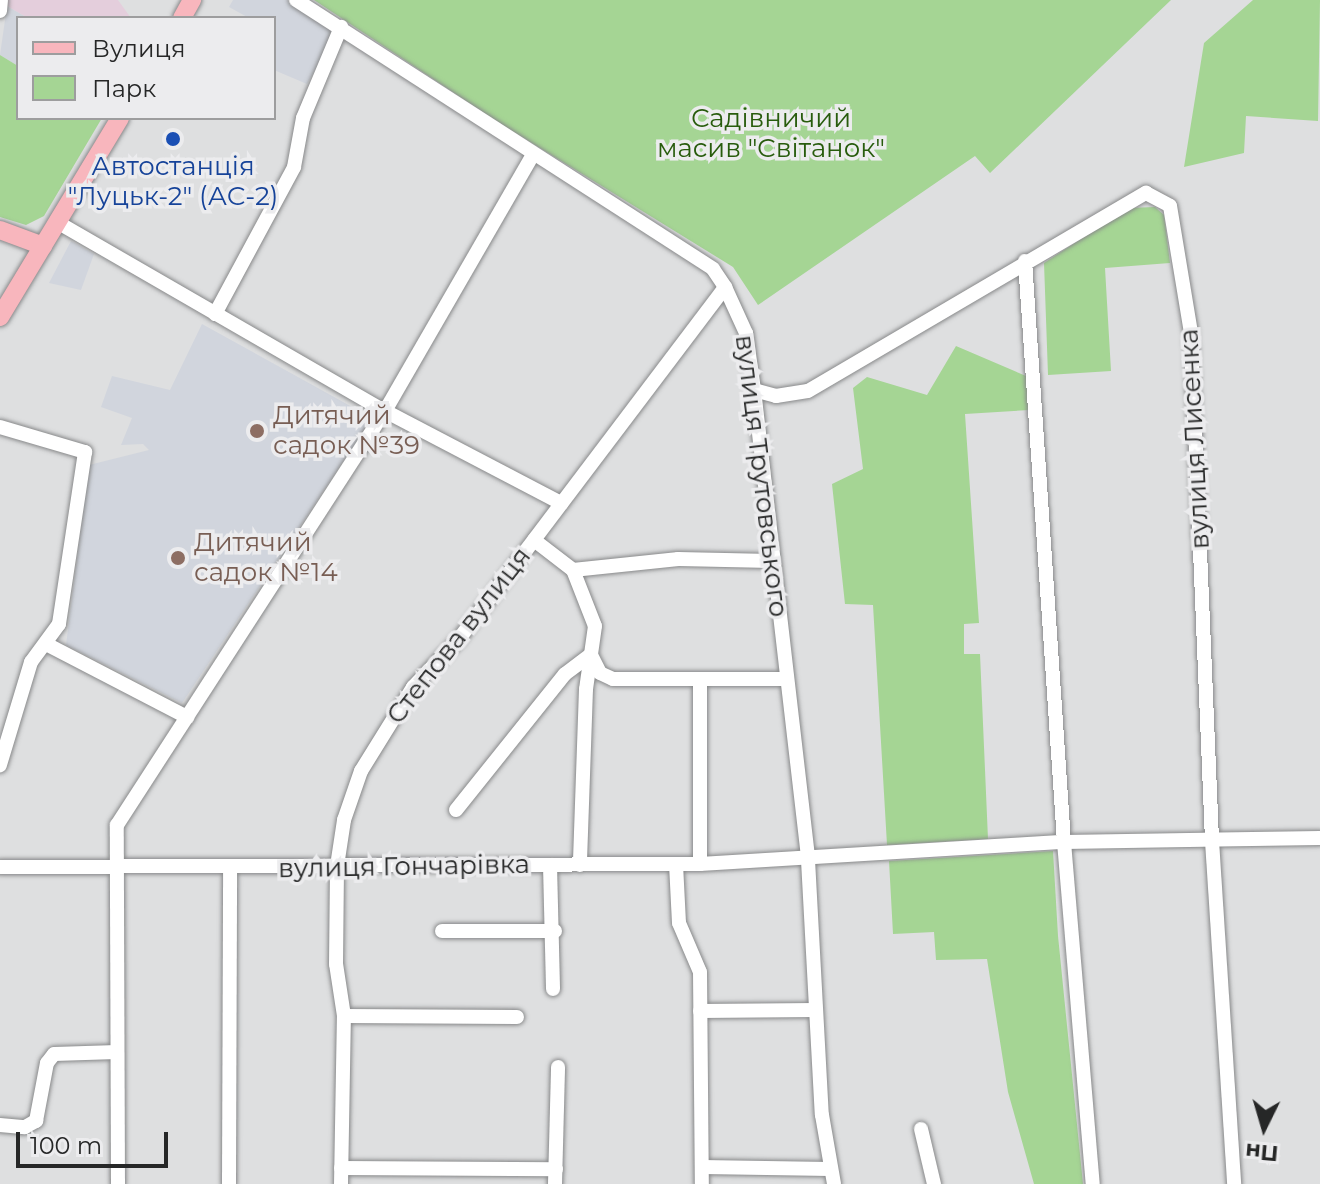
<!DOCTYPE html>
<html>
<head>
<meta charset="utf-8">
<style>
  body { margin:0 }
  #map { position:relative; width:1320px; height:1184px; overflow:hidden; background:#dedfe0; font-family:Montserrat,sans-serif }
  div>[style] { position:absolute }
  .built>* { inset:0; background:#d1d5dd }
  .industrial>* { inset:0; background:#e4cedc }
  .green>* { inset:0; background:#a5d594 }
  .roads { filter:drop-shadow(0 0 2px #88898a) drop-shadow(0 0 2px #88898a) }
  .minor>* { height:14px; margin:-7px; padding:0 7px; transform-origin:7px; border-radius:7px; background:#fff }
  .major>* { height:18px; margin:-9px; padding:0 9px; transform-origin:9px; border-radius:9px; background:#f8b6bd }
  .dots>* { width:22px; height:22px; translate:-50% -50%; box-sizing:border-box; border:4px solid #ececee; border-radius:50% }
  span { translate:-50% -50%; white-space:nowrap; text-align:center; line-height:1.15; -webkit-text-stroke:7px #ececee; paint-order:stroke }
  .park-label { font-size:26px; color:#285c0d }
  .transit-label { font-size:26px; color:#164399 }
  .education-label { font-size:26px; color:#785e54 }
  .left { translate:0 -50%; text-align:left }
  .street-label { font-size:26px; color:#262727 }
  .legend { position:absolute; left:16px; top:16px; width:260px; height:104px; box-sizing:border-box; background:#ececee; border:2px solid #9d9d9e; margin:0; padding:10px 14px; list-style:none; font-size:24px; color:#262727 }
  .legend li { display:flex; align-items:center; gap:16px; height:40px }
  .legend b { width:40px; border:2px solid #9d9d9e }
  .north { position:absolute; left:1224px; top:1088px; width:80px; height:80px; -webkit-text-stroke:6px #ececee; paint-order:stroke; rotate:185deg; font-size:22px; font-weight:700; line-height:32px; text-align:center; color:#262727 }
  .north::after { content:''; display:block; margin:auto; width:28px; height:36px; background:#262727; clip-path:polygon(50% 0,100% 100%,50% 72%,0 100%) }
  .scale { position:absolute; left:16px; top:1132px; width:152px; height:36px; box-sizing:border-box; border:4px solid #262727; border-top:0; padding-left:10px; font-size:24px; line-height:28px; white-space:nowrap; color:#262727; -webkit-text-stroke:6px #ececee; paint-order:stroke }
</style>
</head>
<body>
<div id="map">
  <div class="built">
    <i style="clip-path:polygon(233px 0,287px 0,331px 27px,333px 38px,307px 84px,274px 70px,274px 18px,249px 18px,229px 7px)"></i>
    <i style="clip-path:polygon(7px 6px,28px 18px,18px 18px,18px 66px,0 55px)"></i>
    <i style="clip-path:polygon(71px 241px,94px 254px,81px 290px,49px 283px)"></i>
    <i style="clip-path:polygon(202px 324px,372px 418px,182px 703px,66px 645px,89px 465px,149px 450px,143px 444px,121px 445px,132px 418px,101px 407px,112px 376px,170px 390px)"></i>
  </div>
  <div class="industrial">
    <i style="clip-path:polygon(8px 0,118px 0,131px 18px,28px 18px,7px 6px)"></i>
  </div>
  <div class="green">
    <i style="clip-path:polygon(314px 0,1171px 0,990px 173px,975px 156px,758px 305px,733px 267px,501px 124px)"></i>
    <i style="clip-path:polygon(1253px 0,1320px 0,1318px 121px,1246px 116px,1244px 153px,1184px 167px,1204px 43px)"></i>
    <i style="clip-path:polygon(0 55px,18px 66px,18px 118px,102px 118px,44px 216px,26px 225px,0 217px)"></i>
    <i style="clip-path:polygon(1155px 207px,1164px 215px,1170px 263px,1105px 268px,1111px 371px,1048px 375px,1044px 263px,1129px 208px)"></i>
    <i style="clip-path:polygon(956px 346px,1026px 376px,1029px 410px,965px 414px,979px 623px,964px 624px,964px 654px,980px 654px,988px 839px,887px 845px,873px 605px,845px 604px,832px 484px,863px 469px,853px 388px,867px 377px,927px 395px)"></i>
    <i style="clip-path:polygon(1053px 851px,1058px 936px,1083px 1184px,1034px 1184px,1008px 1092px,987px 959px,936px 960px,934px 932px,893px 934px,889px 861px)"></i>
  </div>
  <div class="roads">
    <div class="minor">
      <i style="left:296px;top:0;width:496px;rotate:32.8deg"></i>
      <i style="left:713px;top:269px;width:22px;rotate:56deg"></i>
      <i style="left:725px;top:287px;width:51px;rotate:65.5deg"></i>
      <i style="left:746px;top:333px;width:58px;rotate:82deg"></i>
      <i style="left:754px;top:390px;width:473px;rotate:83.4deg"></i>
      <i style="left:808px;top:860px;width:255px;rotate:86.9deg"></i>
      <i style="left:822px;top:1115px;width:70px;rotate:80.1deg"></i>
      <i style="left:0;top:11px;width:11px;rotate:-85deg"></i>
      <i style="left:57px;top:222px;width:379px;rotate:30deg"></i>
      <i style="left:385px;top:411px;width:199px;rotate:27.6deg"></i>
      <i style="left:1025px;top:261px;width:582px;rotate:86.16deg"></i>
      <i style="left:1064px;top:842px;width:343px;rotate:85.2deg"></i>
      <i style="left:215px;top:314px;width:167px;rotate:-61.7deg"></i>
      <i style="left:294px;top:167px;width:50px;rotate:-79.6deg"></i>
      <i style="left:303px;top:118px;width:99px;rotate:-67.3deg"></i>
      <i style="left:754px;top:390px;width:23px;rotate:15deg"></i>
      <i style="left:776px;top:396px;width:32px;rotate:-9deg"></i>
      <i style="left:808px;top:391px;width:392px;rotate:-30.4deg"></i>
      <i style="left:1146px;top:193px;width:27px;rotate:28deg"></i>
      <i style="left:1170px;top:206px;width:129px;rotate:80.6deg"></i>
      <i style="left:1191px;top:333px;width:508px;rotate:87.63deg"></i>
      <i style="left:1212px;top:841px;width:344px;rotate:86.3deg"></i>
      <i style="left:0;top:427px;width:89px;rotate:16.4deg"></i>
      <i style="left:85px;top:452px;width:174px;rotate:98.6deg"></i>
      <i style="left:59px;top:624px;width:47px;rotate:126.4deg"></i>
      <i style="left:31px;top:662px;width:108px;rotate:106.8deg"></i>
      <i style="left:534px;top:540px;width:49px;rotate:37.6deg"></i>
      <i style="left:573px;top:570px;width:60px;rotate:68.6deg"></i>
      <i style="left:595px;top:626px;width:64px;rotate:98.1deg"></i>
      <i style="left:586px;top:689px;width:176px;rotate:92deg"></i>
      <i style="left:573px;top:570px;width:106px;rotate:-6deg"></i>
      <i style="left:678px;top:559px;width:94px;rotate:1.2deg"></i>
      <i style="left:48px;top:645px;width:157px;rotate:27.4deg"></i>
      <i style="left:591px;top:655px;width:20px;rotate:63deg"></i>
      <i style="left:600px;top:673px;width:14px;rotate:25deg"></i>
      <i style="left:613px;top:679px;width:174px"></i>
      <i style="left:700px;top:679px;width:185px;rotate:90deg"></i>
      <i style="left:456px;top:810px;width:174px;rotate:-51.3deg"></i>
      <i style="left:565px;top:674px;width:31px;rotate:-37deg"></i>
      <i style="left:676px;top:864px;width:59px;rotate:87.1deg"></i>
      <i style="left:679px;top:923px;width:53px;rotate:66.8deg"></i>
      <i style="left:700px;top:972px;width:212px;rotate:89.5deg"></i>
      <i style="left:550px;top:865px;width:124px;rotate:88.6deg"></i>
      <i style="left:0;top:867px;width:700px;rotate:-0.25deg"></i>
      <i style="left:700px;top:864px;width:365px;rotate:-3.5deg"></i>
      <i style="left:1064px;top:842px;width:256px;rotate:-0.9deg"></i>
      <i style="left:442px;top:931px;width:113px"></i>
      <i style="left:700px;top:1011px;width:116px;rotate:-0.5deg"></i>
      <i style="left:344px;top:1016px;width:173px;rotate:0.3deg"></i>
      <i style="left:0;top:1125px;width:25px;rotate:5deg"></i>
      <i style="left:25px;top:1127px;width:13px;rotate:-29deg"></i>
      <i style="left:36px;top:1121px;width:59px;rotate:-79.3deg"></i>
      <i style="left:47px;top:1063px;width:11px;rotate:-52deg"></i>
      <i style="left:54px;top:1054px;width:63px;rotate:-1.8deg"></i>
      <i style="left:921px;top:1129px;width:57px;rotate:76.7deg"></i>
      <i style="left:702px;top:1167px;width:128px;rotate:0.9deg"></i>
      <i style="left:341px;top:1168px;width:215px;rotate:0.3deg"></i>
      <i style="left:118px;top:1184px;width:359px;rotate:-90.2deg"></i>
      <i style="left:117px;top:825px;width:493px;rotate:-57.1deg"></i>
      <i style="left:385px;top:411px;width:294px;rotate:-60deg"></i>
      <i style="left:229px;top:1184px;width:315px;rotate:-89.8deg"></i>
      <i style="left:341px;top:1184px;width:168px;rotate:-89deg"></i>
      <i style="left:344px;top:1016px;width:53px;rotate:-98.7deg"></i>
      <i style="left:336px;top:964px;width:98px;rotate:-89.4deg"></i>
      <i style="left:337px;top:866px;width:47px;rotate:-81.3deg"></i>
      <i style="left:344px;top:820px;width:52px;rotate:-70.9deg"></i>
      <i style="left:361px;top:771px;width:99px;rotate:-58.2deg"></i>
      <i style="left:413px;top:687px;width:66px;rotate:-46.2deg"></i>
      <i style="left:459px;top:639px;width:441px;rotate:-52.9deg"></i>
      <i style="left:555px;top:1184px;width:117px;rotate:-88.5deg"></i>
    </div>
    <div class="major">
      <i style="left:182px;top:18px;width:21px;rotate:-61deg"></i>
      <i style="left:0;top:230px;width:46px;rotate:20.4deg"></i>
      <i style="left:0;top:317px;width:232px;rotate:-58.9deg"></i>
    </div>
  </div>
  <div class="dots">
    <i style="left:173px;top:139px;background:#1a4fb4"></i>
    <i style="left:257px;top:431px;background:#8d6e63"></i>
    <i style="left:178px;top:558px;background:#8d6e63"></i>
  </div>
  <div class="park-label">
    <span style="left:771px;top:134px">Садівничий<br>масив "Світанок"</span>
  </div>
  <div class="transit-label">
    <span style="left:173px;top:182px">Автостанція<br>"Луцьк-2" (АС-2)</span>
  </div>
  <div class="education-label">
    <span class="left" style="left:273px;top:431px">Дитячий<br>садок №39</span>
    <span class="left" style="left:194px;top:558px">Дитячий<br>садок №14</span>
  </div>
  <div class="street-label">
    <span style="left:1195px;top:439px;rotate:-93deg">вулиця Лисенка</span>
    <span style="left:761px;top:476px;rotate:83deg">вулиця Трутовського</span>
    <span style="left:459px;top:636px;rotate:-52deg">Степова вулиця</span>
    <span style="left:404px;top:867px;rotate:-1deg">вулиця Гончарівка</span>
  </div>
  <ul class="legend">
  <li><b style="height:10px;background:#f8b6bd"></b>Вулиця</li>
  <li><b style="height:22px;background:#a5d594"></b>Парк</li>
  </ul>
  <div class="north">Пн</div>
  <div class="scale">100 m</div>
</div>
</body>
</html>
